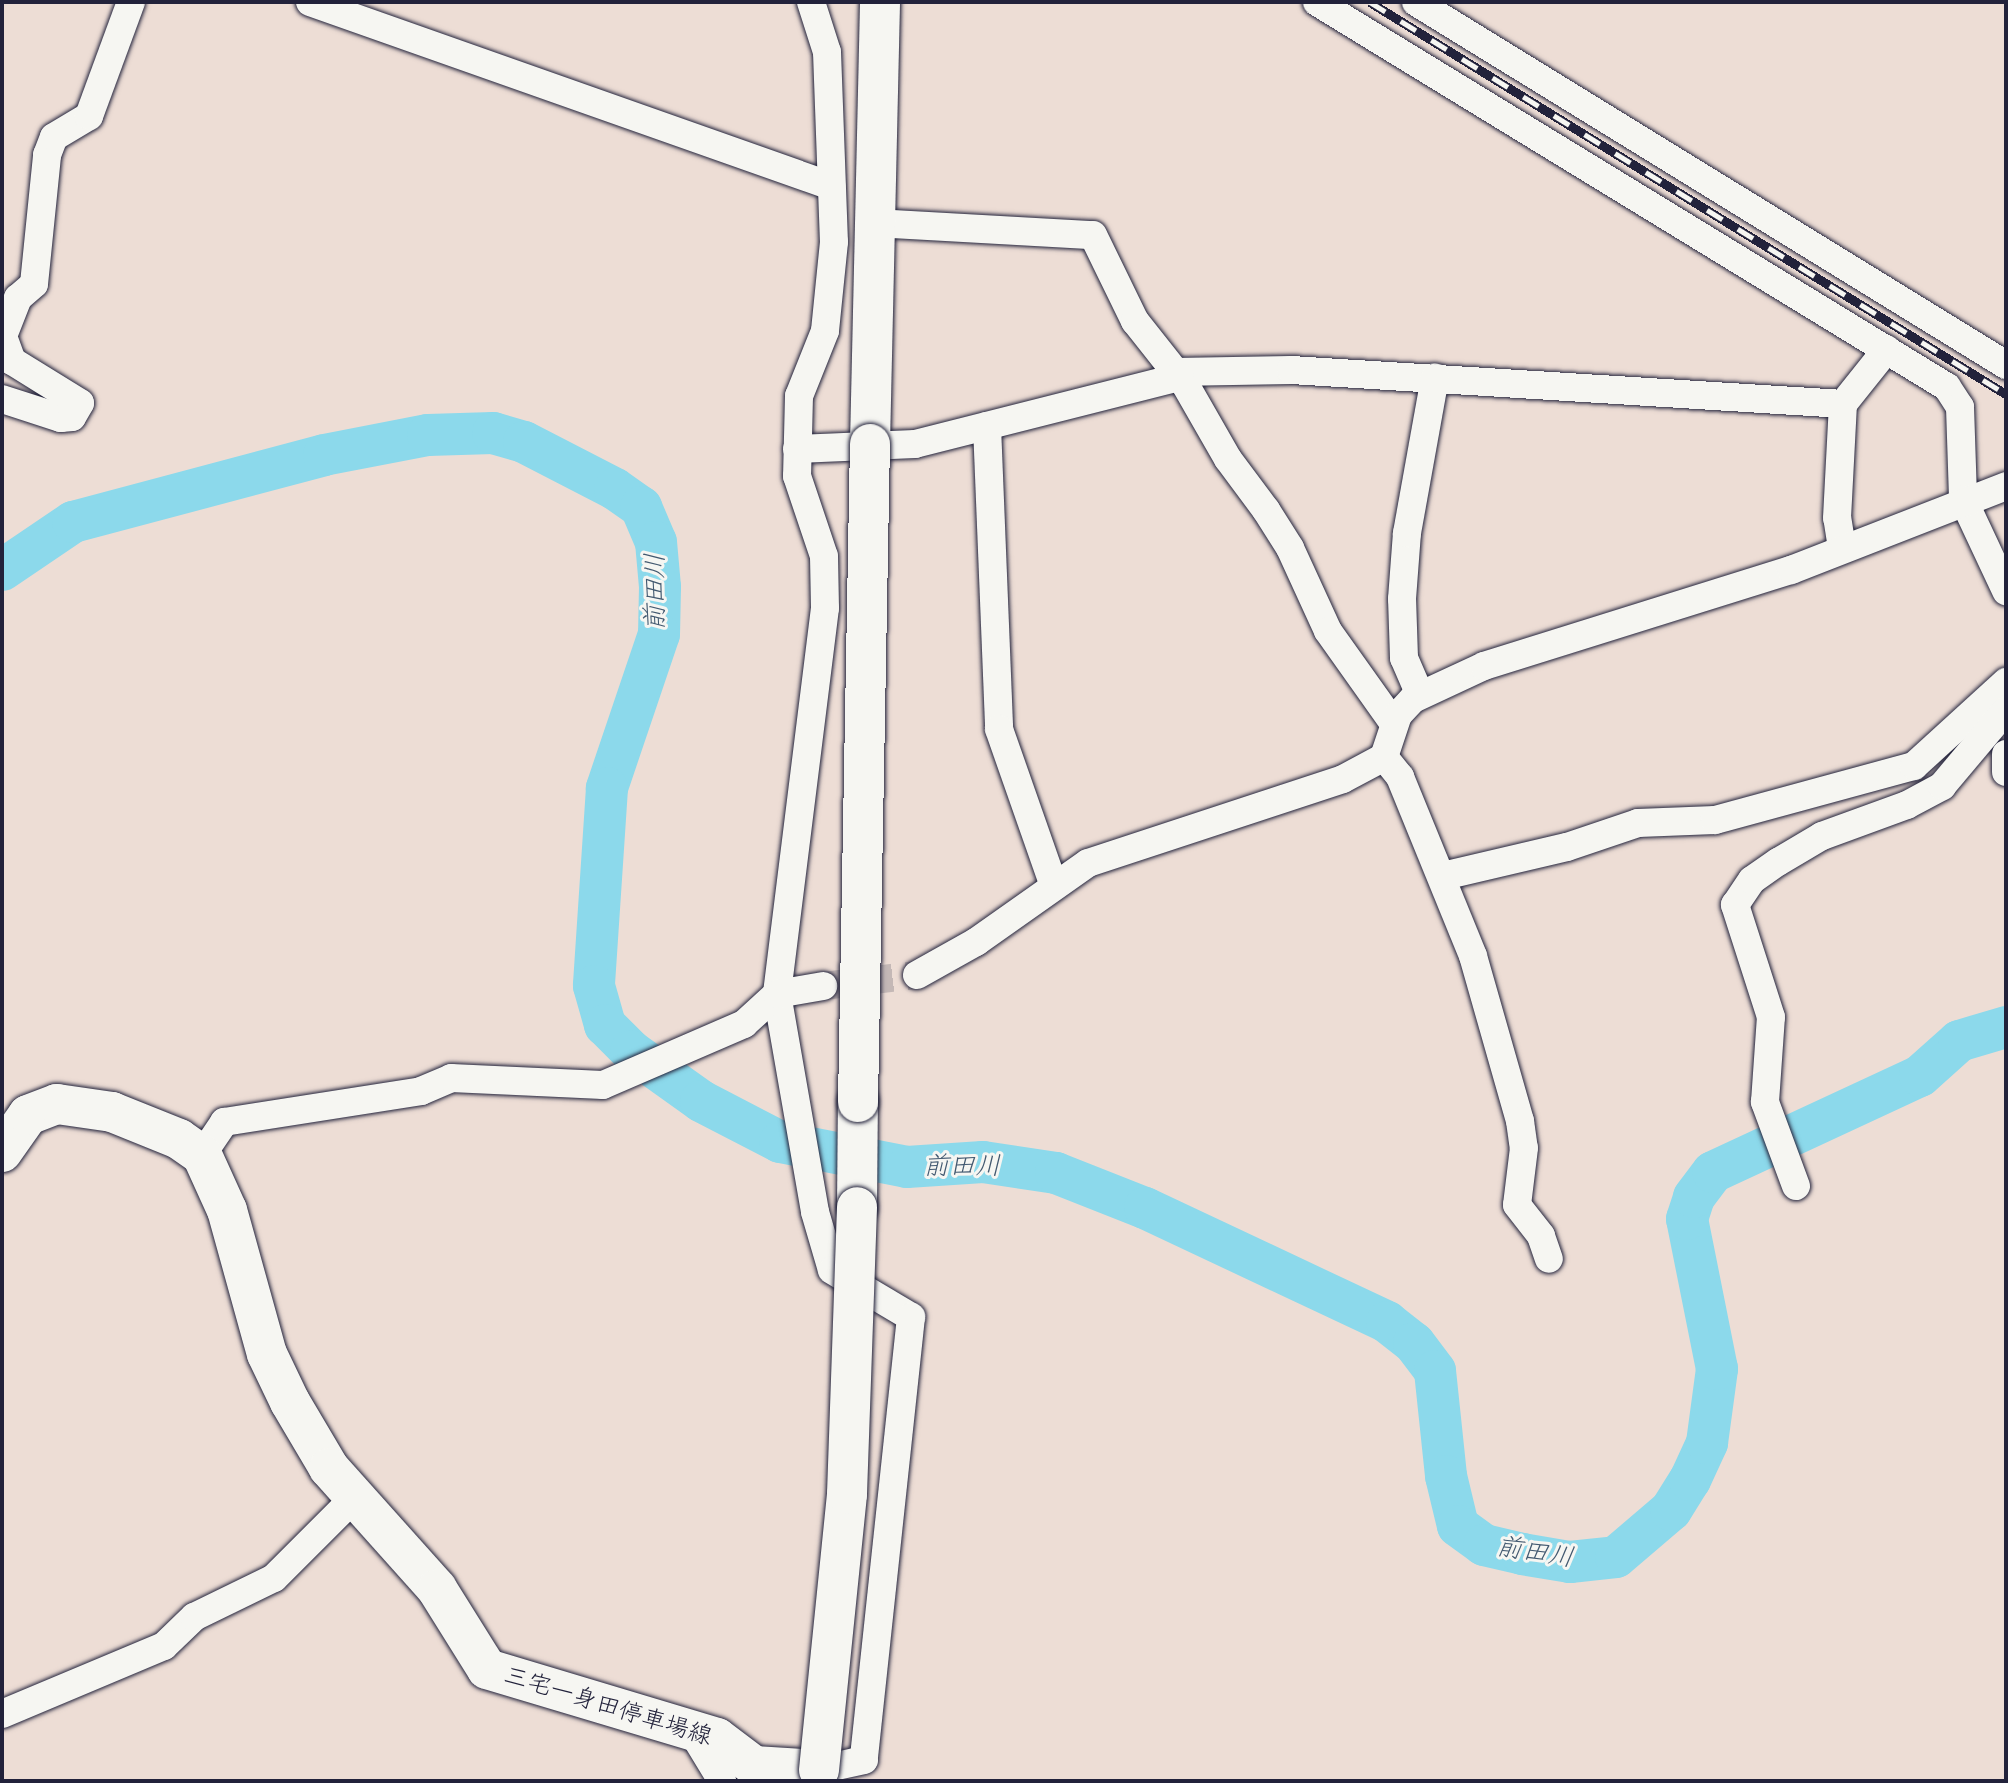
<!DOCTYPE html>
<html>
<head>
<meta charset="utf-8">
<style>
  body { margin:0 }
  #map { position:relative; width:2008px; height:1783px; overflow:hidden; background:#edddd5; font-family:"Balsamiq Sans","Klee One",sans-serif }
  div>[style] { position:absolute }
  .river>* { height:42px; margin:-21px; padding:0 21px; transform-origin:21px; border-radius:21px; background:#8cd9eb }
  .street-tunnel>* { height:28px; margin-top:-14px; transform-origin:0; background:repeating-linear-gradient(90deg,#c4b8b6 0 28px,transparent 0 42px) }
  .roads { filter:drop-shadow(0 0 2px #22223b) drop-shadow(0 0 2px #22223b) }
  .street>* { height:28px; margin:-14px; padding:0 14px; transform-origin:14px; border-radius:14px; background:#f6f6f2 }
  .secondary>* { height:40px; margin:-20px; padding:0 20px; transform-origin:20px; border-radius:20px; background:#f6f6f2 }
  .rail>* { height:9px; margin-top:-4.5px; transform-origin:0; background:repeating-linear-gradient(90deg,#f6f6f2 0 18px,#22223b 0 36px); box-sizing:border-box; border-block:2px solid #22223b }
  .bridges { filter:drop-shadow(0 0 2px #22223b) drop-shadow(0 0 2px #22223b) }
  .secondary-bridge>* { height:40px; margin:-20px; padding:0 20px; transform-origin:20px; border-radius:20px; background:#f6f6f2 }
  span { translate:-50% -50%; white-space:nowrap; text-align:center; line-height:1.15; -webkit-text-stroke:6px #f6f6f2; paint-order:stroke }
  .street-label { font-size:24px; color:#22223b }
  .water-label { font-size:26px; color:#425970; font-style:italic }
  .frame { position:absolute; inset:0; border:4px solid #22223b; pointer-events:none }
</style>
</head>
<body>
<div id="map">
  <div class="river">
    <i style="left:2px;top:570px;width:86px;rotate:-34.1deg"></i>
    <i style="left:73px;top:522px;width:260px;rotate:-14.9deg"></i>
    <i style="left:324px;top:455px;width:106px;rotate:-10.9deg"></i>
    <i style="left:428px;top:435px;width:65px;rotate:-1.8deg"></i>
    <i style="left:493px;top:433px;width:32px;rotate:16deg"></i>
    <i style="left:524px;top:442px;width:102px;rotate:27.3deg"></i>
    <i style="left:615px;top:489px;width:32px;rotate:35deg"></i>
    <i style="left:641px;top:507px;width:38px;rotate:67deg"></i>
    <i style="left:656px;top:542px;width:45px;rotate:84.9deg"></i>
    <i style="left:660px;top:587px;width:47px;rotate:91.2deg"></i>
    <i style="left:659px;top:634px;width:163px;rotate:108.7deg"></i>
    <i style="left:607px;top:788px;width:198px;rotate:93.8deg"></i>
    <i style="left:594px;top:986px;width:41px;rotate:74.2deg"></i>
    <i style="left:605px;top:1025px;width:37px;rotate:45deg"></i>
    <i style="left:631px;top:1051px;width:86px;rotate:35.5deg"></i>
    <i style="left:701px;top:1101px;width:89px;rotate:27.4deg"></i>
    <i style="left:780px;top:1142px;width:129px;rotate:11.1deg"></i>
    <i style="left:907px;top:1167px;width:76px;rotate:-3.8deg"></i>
    <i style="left:983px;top:1162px;width:74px;rotate:8.6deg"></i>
    <i style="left:1056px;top:1173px;width:96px;rotate:21.5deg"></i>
    <i style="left:1145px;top:1208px;width:268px;rotate:25.2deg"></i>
    <i style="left:1387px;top:1322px;width:34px;rotate:38deg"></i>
    <i style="left:1414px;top:1343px;width:35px;rotate:53deg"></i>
    <i style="left:1435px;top:1371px;width:106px;rotate:84deg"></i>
    <i style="left:1446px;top:1476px;width:51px;rotate:76.5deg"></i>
    <i style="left:1458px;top:1526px;width:32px;rotate:36deg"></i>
    <i style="left:1484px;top:1545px;width:39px;rotate:13deg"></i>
    <i style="left:1522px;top:1554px;width:49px;rotate:9.5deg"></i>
    <i style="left:1570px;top:1562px;width:46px;rotate:-6.2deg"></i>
    <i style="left:1616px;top:1557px;width:72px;rotate:-40.5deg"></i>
    <i style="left:1671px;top:1510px;width:36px;rotate:-58deg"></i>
    <i style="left:1690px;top:1480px;width:41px;rotate:-65.3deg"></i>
    <i style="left:1707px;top:1443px;width:75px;rotate:-82.3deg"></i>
    <i style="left:1717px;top:1369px;width:153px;rotate:-101.3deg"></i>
    <i style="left:1687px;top:1219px;width:23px;rotate:-72deg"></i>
    <i style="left:1694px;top:1197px;width:31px;rotate:-53deg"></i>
    <i style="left:1713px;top:1172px;width:228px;rotate:-24.9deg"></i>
    <i style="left:1920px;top:1076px;width:52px;rotate:-41.9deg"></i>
    <i style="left:1959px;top:1041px;width:49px;rotate:-16.6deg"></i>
  </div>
  <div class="street-tunnel">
    <i style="left:823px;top:986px;width:95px;rotate:-6.7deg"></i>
  </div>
  <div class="roads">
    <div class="street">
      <i style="left:310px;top:2px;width:553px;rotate:19.45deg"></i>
      <i style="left:811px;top:2px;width:52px;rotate:72.3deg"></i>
      <i style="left:827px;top:52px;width:190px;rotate:87.9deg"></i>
      <i style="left:834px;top:242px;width:89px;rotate:95.8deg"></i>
      <i style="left:825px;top:331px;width:70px;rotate:111.8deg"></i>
      <i style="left:799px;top:396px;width:80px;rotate:91.4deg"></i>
      <i style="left:797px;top:476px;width:84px;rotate:71.4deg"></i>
      <i style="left:824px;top:556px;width:52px;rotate:88.9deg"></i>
      <i style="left:825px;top:608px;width:389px;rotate:97.1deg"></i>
      <i style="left:777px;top:994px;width:221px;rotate:80.1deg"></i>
      <i style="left:815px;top:1212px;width:60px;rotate:73.7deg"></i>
      <i style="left:832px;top:1270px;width:92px;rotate:30.7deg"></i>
      <i style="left:911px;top:1317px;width:445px;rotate:96.1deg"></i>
      <i style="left:864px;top:1760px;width:46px;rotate:167.5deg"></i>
      <i style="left:1317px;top:2px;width:738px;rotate:31.43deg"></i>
      <i style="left:1947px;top:387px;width:24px;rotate:57deg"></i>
      <i style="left:1960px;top:407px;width:92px;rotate:88.1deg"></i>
      <i style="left:1963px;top:499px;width:102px;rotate:64.9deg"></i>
      <i style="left:1416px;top:2px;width:693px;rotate:31.6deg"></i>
      <i style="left:875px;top:223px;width:218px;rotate:3.2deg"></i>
      <i style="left:1093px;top:235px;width:96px;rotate:64deg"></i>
      <i style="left:1135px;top:321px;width:80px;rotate:51.6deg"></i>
      <i style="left:1185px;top:384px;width:86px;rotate:60.2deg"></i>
      <i style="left:1228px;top:459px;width:64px;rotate:53.3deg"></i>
      <i style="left:1266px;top:510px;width:45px;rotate:57.7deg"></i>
      <i style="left:1290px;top:548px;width:91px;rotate:65.4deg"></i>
      <i style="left:1328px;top:631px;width:114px;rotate:54.6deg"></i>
      <i style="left:1175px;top:372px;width:116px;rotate:-1deg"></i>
      <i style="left:1291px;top:370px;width:553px;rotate:3.52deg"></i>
      <i style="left:2px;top:399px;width:62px;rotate:17.9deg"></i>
      <i style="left:61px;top:418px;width:11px;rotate:-5deg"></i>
      <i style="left:72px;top:417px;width:16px;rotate:-60deg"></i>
      <i style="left:80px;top:403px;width:80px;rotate:-148.3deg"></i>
      <i style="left:12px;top:361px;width:27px;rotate:-110deg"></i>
      <i style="left:3px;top:336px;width:41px;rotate:-68.5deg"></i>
      <i style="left:18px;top:298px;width:21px;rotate:-41deg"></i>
      <i style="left:34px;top:284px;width:130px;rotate:-84.2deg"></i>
      <i style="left:47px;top:155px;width:19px;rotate:-69deg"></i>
      <i style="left:54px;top:137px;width:41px;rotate:-31deg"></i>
      <i style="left:89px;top:116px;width:121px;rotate:-69.8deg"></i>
      <i style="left:987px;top:426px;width:303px;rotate:87.7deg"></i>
      <i style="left:999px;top:729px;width:163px;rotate:70.7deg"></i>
      <i style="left:797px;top:449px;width:118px;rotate:-2.4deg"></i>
      <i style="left:915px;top:444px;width:273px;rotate:-14.2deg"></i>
      <i style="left:1842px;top:548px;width:30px;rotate:-99deg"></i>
      <i style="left:1837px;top:518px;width:114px;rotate:-87deg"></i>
      <i style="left:1843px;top:404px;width:70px;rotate:-51.3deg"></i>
      <i style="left:1420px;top:695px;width:40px;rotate:-113.4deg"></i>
      <i style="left:1404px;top:658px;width:59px;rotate:-91.9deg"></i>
      <i style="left:1402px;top:599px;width:66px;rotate:-85.7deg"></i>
      <i style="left:1407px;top:533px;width:158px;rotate:-79.8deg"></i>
      <i style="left:2006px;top:754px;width:18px;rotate:90deg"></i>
      <i style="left:1384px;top:757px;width:26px;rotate:51deg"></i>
      <i style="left:1400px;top:777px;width:193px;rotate:67.8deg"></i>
      <i style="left:1473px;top:956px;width:172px;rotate:74.1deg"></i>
      <i style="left:1520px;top:1121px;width:27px;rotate:82deg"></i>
      <i style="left:1524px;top:1148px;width:57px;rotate:97deg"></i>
      <i style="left:1517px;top:1205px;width:39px;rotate:52deg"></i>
      <i style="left:1541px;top:1236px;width:24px;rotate:71deg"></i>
      <i style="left:1443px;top:876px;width:127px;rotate:-13.2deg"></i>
      <i style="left:1567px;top:847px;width:75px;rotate:-18.7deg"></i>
      <i style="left:1638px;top:823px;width:77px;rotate:-2.2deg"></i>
      <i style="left:1715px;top:820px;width:206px;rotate:-15.2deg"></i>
      <i style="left:1914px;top:766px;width:125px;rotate:-42.4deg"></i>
      <i style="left:917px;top:975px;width:68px;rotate:-29.2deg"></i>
      <i style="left:976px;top:942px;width:137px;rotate:-35.2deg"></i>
      <i style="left:1088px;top:863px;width:268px;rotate:-18.2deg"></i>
      <i style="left:1343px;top:779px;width:47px;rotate:-28.2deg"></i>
      <i style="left:1384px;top:757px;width:44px;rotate:-71.6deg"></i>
      <i style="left:1398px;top:715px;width:22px;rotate:-47deg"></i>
      <i style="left:1413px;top:699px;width:78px;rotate:-24.9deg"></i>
      <i style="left:1484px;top:666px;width:322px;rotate:-17.4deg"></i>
      <i style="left:1791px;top:570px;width:231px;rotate:-21.3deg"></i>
      <i style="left:202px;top:1155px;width:40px;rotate:-56deg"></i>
      <i style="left:224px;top:1122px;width:199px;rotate:-8.9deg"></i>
      <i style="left:421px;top:1091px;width:33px;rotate:-23deg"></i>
      <i style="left:451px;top:1078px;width:152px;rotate:2.6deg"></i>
      <i style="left:603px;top:1085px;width:154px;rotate:-23.4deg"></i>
      <i style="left:744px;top:1024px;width:45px;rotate:-42.3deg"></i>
      <i style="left:777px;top:994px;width:47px;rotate:-9.9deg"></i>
      <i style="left:1796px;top:1186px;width:90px;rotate:-110.3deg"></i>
      <i style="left:1765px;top:1102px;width:85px;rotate:-86deg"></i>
      <i style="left:1771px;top:1017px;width:118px;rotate:-107.8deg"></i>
      <i style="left:1735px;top:905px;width:30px;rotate:-56deg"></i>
      <i style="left:1752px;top:880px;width:32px;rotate:-35deg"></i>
      <i style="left:1778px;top:862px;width:51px;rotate:-30.6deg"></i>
      <i style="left:1822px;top:836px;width:90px;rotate:-20deg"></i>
      <i style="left:1907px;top:805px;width:40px;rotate:-28deg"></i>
      <i style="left:1942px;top:786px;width:99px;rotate:-49.9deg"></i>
      <i style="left:2px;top:1714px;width:176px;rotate:-22.8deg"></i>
      <i style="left:164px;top:1646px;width:42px;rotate:-44deg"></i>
      <i style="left:194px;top:1617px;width:89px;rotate:-26deg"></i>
      <i style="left:274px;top:1578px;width:116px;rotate:-45deg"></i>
      <i style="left:691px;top:1730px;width:60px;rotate:58.7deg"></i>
    </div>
    <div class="secondary">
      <i style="left:870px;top:444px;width:442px;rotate:-88.7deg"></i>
      <i style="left:2px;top:1152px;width:45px;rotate:-54.9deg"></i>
      <i style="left:28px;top:1115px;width:31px;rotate:-21deg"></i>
      <i style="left:57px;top:1104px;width:56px;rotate:8.3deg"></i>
      <i style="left:112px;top:1112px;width:72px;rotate:21.9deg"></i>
      <i style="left:179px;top:1139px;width:28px;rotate:35deg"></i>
      <i style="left:202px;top:1155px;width:60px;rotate:65.6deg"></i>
      <i style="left:227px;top:1210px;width:149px;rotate:74.5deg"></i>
      <i style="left:267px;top:1354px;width:53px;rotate:64.4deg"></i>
      <i style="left:290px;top:1402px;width:77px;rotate:59.4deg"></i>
      <i style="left:329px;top:1468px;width:162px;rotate:48.2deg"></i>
      <i style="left:437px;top:1589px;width:94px;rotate:58deg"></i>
      <i style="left:487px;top:1669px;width:240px;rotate:16.7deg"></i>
      <i style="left:717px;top:1738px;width:46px;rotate:37.1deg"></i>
      <i style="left:754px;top:1766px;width:65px;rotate:3.5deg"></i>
      <i style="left:819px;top:1770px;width:11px;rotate:100deg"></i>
      <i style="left:857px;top:1207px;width:105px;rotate:-89.5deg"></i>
    </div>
  </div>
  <div class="rail">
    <i style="left:1370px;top:2px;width:747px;rotate:31.65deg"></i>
  </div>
  <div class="bridges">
    <div class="secondary-bridge">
      <i style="left:858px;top:1102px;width:658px;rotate:-88.96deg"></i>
      <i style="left:819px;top:1770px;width:277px;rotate:-84.2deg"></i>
      <i style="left:847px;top:1494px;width:287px;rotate:-88deg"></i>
    </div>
  </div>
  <div class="street-label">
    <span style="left:608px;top:1706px;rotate:17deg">三宅一身田停車場線</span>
  </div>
  <div class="water-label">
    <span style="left:656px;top:592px;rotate:-90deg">前田川</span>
    <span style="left:962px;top:1167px">前田川</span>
    <span style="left:1535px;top:1553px;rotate:9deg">前田川</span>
  </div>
  <div class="frame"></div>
</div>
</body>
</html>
